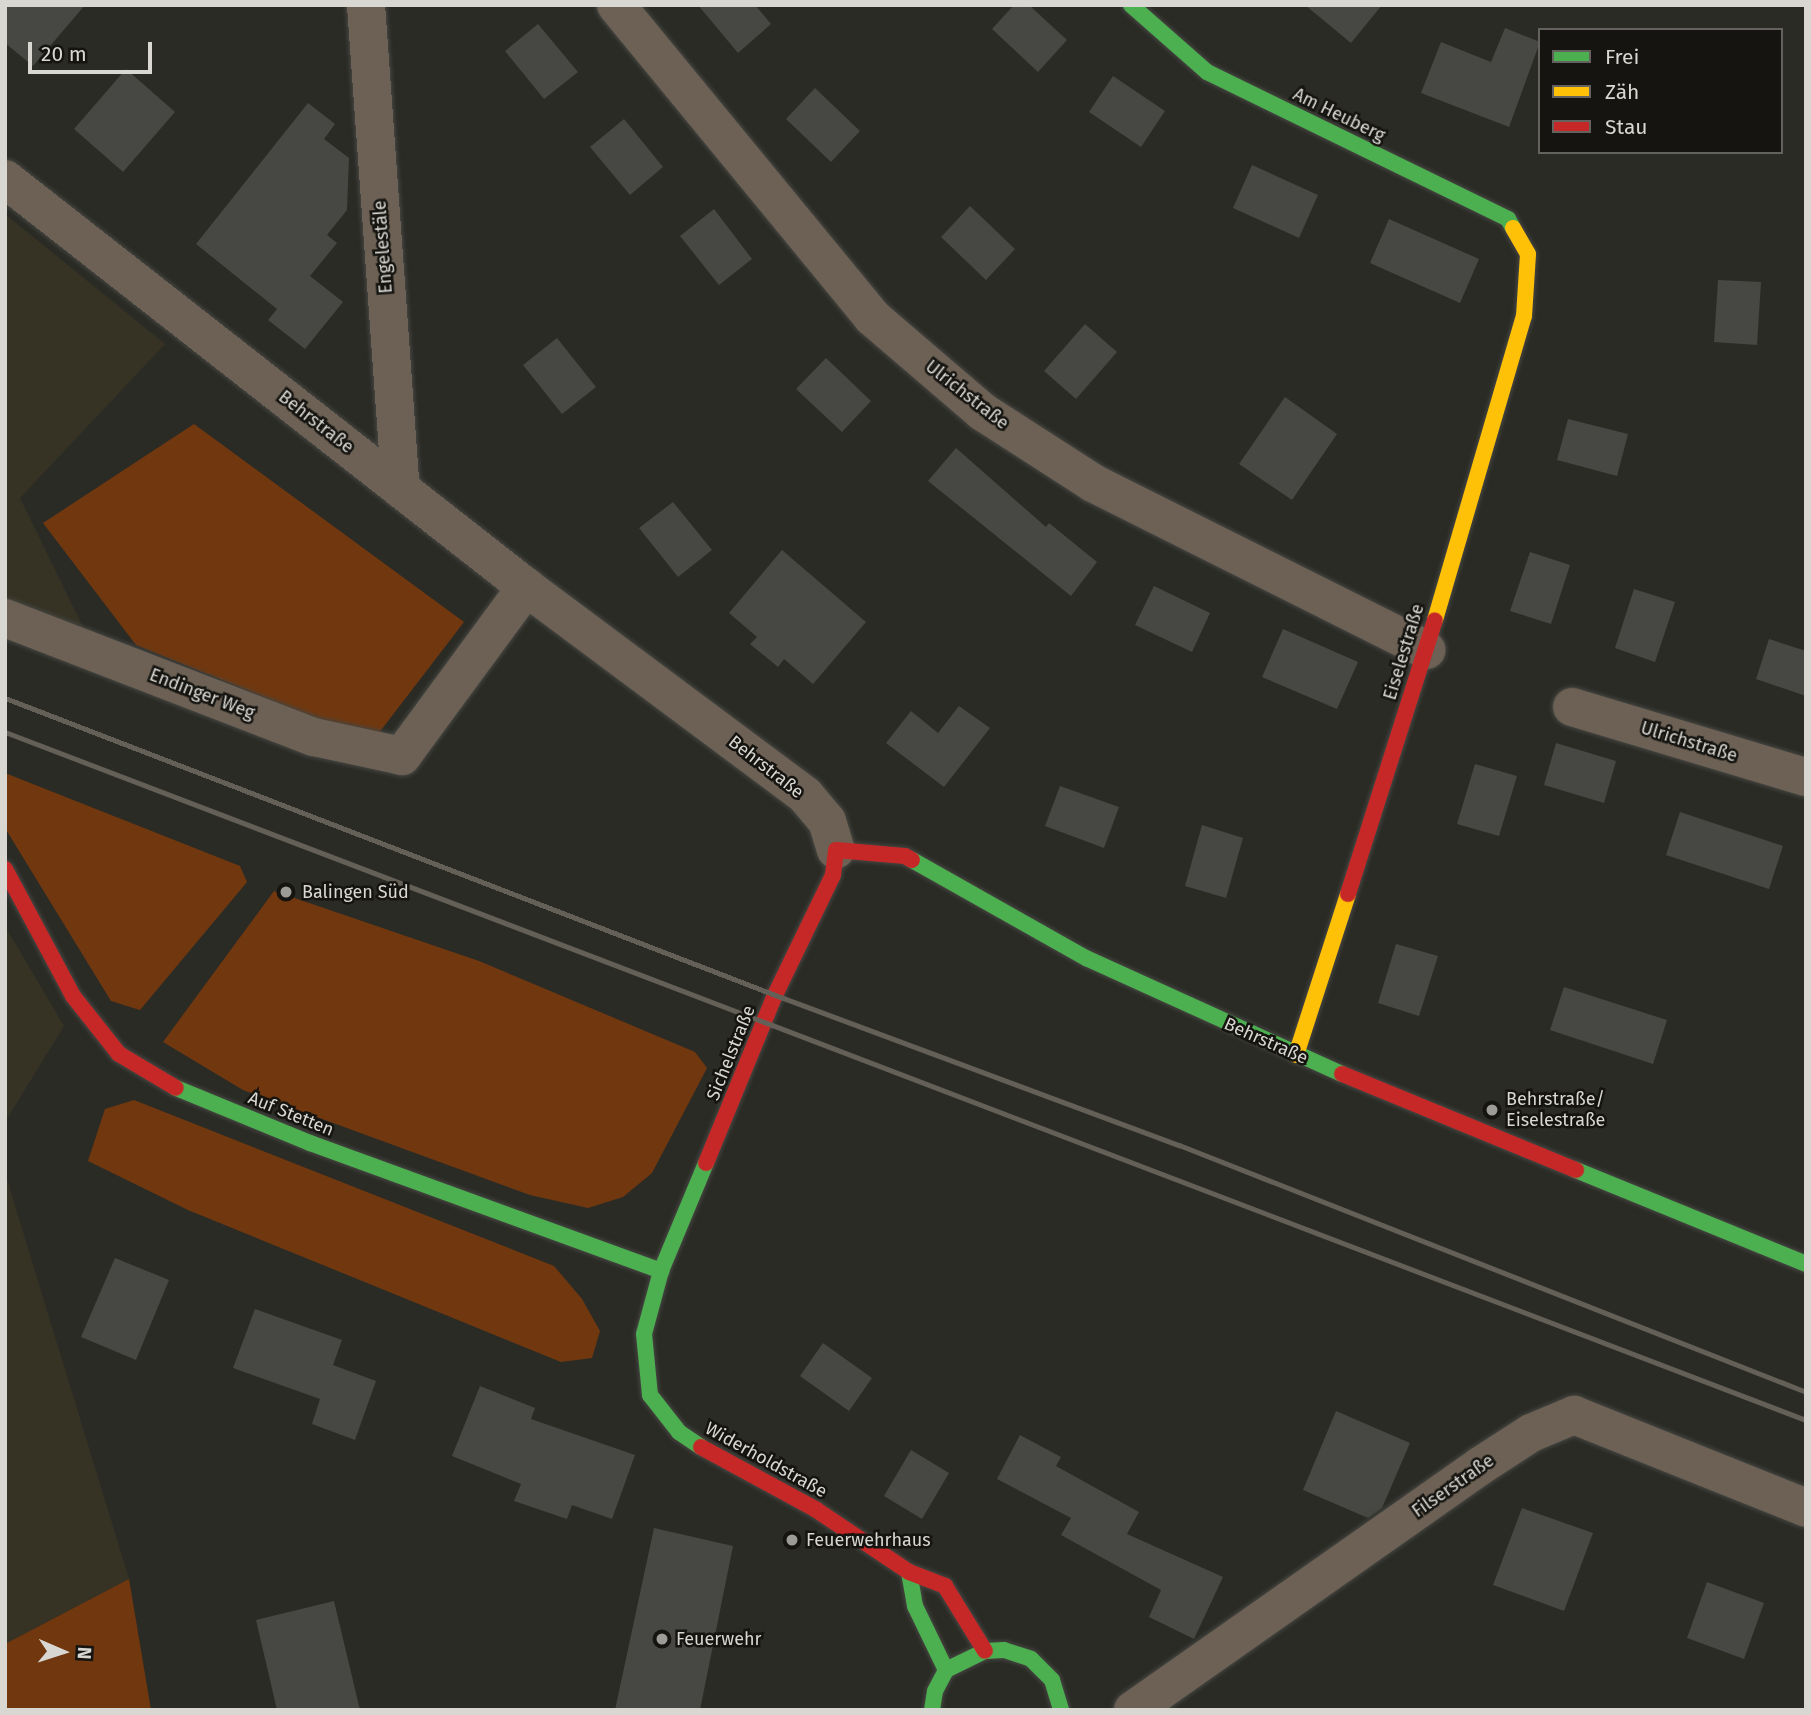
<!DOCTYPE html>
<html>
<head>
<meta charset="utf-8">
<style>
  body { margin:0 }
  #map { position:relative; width:1811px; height:1715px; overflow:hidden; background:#2b2b26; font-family:"Fira Sans",sans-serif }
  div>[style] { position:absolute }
  .built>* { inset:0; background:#363325 }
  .green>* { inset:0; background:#71380f }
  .building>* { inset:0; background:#474743 }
  .roads { filter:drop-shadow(0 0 2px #464642) drop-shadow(0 0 2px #464642) }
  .street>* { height:38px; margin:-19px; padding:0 19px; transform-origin:19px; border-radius:19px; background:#6c6154 }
  .fast>* { height:16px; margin:-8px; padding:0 8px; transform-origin:8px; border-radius:8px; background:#4caf50 }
  .slow>* { height:16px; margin:-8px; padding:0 8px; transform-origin:8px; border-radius:8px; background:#ffc107 }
  .jam>* { height:16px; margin:-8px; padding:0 8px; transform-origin:8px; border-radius:8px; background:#c62828 }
  .rail>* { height:5px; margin:-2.5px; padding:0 2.5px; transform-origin:2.5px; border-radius:2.5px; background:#646058 }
  .dots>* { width:19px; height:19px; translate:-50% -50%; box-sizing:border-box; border:4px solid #151410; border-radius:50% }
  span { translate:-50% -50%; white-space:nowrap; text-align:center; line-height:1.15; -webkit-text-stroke:5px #151410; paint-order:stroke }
  .street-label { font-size:18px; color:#d9d7d2 }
  .poi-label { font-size:18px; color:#d9d7d2 }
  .left { translate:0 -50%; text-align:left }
  .frame { position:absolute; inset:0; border:7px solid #d9d7d2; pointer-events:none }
  .legend { position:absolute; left:1538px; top:28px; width:245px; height:126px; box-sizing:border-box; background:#151410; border:2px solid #63625e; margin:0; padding:9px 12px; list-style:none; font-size:21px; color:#d9d7d2 }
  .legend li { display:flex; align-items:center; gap:14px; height:35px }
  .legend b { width:35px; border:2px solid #63625e }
  .north { position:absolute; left:28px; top:1617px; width:70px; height:70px; -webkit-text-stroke:5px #151410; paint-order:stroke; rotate:93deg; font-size:19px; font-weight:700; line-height:28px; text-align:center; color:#d9d7d2 }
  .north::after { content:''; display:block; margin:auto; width:24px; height:32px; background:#d9d7d2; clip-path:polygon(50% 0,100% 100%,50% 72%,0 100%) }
  .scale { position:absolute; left:28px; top:42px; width:124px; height:32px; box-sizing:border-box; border:4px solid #d9d7d2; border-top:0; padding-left:9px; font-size:21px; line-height:24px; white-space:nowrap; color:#d9d7d2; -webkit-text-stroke:5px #151410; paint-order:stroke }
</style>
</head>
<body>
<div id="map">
  <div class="built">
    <i style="clip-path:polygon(5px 214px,165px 344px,20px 498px,83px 627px,5px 599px)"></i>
    <i style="clip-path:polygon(5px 926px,64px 1026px,5px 1122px)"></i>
    <i style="clip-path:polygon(5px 1173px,129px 1579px,5px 1644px)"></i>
  </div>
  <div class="green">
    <i style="clip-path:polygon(194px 424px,464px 622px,375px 738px,328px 723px,136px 645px,43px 523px)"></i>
    <i style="clip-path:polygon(5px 773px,240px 866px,247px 882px,140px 1010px,111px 1001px,5px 828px)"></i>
    <i style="clip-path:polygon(274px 891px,479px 961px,695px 1052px,707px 1068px,652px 1173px,623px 1197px,588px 1208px,530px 1195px,243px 1090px,163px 1042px)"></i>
    <i style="clip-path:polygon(134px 1100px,554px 1266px,582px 1299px,600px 1331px,592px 1358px,561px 1362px,188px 1210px,88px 1161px,105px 1109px)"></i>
    <i style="clip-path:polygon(129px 1579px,151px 1710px,5px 1710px,5px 1644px)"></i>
  </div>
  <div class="building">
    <i style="clip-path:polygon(5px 5px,85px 5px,33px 66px,5px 43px)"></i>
    <i style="clip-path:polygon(698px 5px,755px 5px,771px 24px,738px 53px)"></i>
    <i style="clip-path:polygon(1014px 5px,1029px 5px,1067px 40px,1038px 72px,992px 29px)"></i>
    <i style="clip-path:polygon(1305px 5px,1382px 5px,1351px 43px)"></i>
    <i style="clip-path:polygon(538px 24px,578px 72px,544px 99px,505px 51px)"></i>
    <i style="clip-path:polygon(1505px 28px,1540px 42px,1509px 127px,1421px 93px,1441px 42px,1491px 62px)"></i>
    <i style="clip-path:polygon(126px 69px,175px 112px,123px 172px,74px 129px)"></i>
    <i style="clip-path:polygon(1113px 76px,1165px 111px,1141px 147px,1089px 112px)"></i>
    <i style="clip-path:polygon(815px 88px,860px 131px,831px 162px,786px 119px)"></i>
    <i style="clip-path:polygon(308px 103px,335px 124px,324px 139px,349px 158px,347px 210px,327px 235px,337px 243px,310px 276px,343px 302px,305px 349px,268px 320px,277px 309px,196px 244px)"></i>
    <i style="clip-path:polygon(624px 119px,663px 167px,630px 195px,590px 147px)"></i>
    <i style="clip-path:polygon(1252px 165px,1318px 195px,1299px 238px,1233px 208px)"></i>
    <i style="clip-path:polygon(970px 206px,1015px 249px,986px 280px,941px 237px)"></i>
    <i style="clip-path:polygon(714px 209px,752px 259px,719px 285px,680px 236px)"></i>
    <i style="clip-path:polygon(1389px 219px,1479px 259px,1460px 303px,1370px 263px)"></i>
    <i style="clip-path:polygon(1718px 280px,1761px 282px,1757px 345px,1714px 342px)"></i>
    <i style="clip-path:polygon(1085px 324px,1117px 352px,1076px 399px,1044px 371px)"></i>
    <i style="clip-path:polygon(557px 338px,596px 387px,562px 414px,523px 365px)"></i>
    <i style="clip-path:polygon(826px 358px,871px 401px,842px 432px,796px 389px)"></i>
    <i style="clip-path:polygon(1285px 397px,1337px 434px,1292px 500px,1239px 464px)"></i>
    <i style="clip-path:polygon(1568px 419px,1628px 434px,1617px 476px,1557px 460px)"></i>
    <i style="clip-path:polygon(956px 448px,1046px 527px,1049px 523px,1097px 562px,1071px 596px,928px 481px)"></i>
    <i style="clip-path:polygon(673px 502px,712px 550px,678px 577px,639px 528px)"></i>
    <i style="clip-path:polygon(782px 550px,866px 622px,813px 684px,784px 659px,778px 667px,750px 644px,757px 637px,729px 613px)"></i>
    <i style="clip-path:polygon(1530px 552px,1570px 565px,1551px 624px,1510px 611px)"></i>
    <i style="clip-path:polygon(1154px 586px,1210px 613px,1192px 652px,1135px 625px)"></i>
    <i style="clip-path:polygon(1634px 589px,1675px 602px,1655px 662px,1615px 648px)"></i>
    <i style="clip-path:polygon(1283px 629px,1358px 662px,1337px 709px,1262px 677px)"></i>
    <i style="clip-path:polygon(1769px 639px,1806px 651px,1806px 696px,1756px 679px)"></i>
    <i style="clip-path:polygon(959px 706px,990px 728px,944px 787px,886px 743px,911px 711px,938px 733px)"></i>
    <i style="clip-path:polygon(1556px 743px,1616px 761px,1604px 803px,1544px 785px)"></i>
    <i style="clip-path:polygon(1475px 764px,1517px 776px,1499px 836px,1457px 824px)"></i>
    <i style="clip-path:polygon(1060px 786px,1119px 807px,1104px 848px,1045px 826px)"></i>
    <i style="clip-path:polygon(1680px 812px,1783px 846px,1769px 889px,1666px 855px)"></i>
    <i style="clip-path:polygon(1202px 825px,1243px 838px,1226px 898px,1185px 886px)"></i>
    <i style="clip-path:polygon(1396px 944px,1438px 956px,1419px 1016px,1378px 1003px)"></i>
    <i style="clip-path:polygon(1564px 987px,1667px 1020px,1653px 1064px,1550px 1030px)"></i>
    <i style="clip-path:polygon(115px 1258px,169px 1280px,136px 1360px,81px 1337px)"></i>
    <i style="clip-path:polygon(255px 1309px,342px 1340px,333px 1365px,376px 1381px,355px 1440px,312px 1424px,320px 1399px,233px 1368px)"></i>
    <i style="clip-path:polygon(823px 1343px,872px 1378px,849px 1411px,800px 1376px)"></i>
    <i style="clip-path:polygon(480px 1386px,535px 1408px,531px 1419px,635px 1455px,612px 1519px,572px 1505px,567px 1519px,514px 1501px,521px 1484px,452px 1456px)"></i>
    <i style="clip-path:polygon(1336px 1411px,1410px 1443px,1382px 1508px,1368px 1518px,1303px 1490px)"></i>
    <i style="clip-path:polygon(1020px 1435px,1061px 1457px,1056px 1466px,1139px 1512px,1127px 1534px,1223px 1577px,1194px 1639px,1149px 1617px,1161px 1590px,1061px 1535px,1071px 1518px,997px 1479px)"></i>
    <i style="clip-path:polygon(911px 1450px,949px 1473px,922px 1519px,884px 1496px)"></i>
    <i style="clip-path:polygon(1522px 1508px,1593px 1533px,1564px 1611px,1493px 1585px)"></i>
    <i style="clip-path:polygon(654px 1528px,733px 1546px,700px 1710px,615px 1710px)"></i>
    <i style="clip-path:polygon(1707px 1582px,1764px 1603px,1744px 1659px,1687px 1638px)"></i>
    <i style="clip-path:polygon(334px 1601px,360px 1710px,277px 1710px,256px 1620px)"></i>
  </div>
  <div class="roads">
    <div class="street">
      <i style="left:366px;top:5px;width:485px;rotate:85.9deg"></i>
      <i style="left:616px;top:5px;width:404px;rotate:50.6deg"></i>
      <i style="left:872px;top:317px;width:146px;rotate:40.6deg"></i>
      <i style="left:983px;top:412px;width:131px;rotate:32.8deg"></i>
      <i style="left:1093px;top:483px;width:373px;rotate:26.6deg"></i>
      <i style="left:5px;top:179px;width:662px;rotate:38.06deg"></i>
      <i style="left:526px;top:587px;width:348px;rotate:36.7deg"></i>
      <i style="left:805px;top:795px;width:34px;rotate:50deg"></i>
      <i style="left:827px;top:821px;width:30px;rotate:73deg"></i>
      <i style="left:5px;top:618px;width:331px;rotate:21.1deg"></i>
      <i style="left:314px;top:737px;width:90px;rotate:12.2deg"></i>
      <i style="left:402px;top:756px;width:210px;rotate:-53.7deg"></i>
      <i style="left:1572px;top:707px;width:244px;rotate:16.7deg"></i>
      <i style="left:1133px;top:1710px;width:424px;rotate:-35.1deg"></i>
      <i style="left:1480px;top:1466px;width:61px;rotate:-32.9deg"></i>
      <i style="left:1531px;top:1433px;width:47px;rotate:-22.7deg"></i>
      <i style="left:1574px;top:1415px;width:250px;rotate:21.8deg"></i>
    </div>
    <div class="fast">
      <i style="left:1131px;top:5px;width:101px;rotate:41.4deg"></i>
      <i style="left:1207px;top:72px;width:335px;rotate:26deg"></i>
      <i style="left:1508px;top:219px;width:10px;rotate:61deg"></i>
      <i style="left:912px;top:860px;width:200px;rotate:29.4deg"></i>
      <i style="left:1086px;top:958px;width:281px;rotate:24.4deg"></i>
      <i style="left:176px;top:1088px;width:145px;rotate:22.3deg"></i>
      <i style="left:310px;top:1143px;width:374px;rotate:20deg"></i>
      <i style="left:1576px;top:1170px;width:248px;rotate:22.2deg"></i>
      <i style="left:701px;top:1447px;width:27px;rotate:-146deg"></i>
      <i style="left:679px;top:1432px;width:47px;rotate:-128.1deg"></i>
      <i style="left:650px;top:1395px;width:61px;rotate:-95.6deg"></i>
      <i style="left:644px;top:1334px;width:65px;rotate:-74.9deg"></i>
      <i style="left:661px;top:1271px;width:117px;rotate:-67.4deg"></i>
      <i style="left:909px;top:1572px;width:35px;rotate:80deg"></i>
      <i style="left:915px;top:1606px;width:71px;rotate:64.2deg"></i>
      <i style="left:932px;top:1710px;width:19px;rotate:-81deg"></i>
      <i style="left:935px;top:1691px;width:24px;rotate:-62deg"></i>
      <i style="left:946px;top:1670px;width:43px;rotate:-26deg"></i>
      <i style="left:985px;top:1651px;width:19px;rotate:-3deg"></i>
      <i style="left:1004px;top:1650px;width:28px;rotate:18deg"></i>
      <i style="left:1031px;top:1659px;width:30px;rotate:45deg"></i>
      <i style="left:1052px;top:1680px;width:31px;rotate:73deg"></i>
    </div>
    <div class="slow">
      <i style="left:1435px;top:620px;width:317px;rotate:-73.7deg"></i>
      <i style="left:1524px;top:316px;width:62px;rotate:-86.3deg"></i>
      <i style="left:1528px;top:254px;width:30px;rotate:-120deg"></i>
      <i style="left:1296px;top:1055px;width:169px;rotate:-72.1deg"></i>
    </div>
    <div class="jam">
      <i style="left:5px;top:869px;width:144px;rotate:61.8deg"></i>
      <i style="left:73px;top:996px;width:74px;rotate:51.6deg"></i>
      <i style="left:119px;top:1054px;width:66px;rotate:30.8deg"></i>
      <i style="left:1348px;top:894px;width:287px;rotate:-72.4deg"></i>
      <i style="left:1342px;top:1074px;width:253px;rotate:22.3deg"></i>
      <i style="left:706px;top:1163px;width:182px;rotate:-67.7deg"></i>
      <i style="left:775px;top:995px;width:133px;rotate:-64.2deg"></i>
      <i style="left:833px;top:875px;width:25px;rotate:-83deg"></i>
      <i style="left:836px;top:850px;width:69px;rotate:5deg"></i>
      <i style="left:905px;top:856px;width:8px;rotate:30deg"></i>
      <i style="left:701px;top:1447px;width:130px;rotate:28.5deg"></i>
      <i style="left:815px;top:1509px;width:113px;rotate:33.8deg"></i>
      <i style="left:909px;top:1572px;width:39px;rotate:21deg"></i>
      <i style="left:945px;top:1586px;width:76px;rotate:58.4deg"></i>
    </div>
  </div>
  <div class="rail">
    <i style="left:5px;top:698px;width:825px;rotate:21.09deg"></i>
    <i style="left:775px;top:995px;width:431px;rotate:20.4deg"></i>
    <i style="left:1179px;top:1145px;width:674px;rotate:21.5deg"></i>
    <i style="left:5px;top:732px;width:1928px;rotate:20.91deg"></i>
  </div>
  <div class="dots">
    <i style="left:286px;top:892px;background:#9c9b96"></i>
    <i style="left:1492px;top:1110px;background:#9c9b96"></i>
    <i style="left:792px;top:1540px;background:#9c9b96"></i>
    <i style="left:662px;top:1639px;background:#9c9b96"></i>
  </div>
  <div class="street-label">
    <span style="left:1339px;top:115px;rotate:26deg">Am Heuberg</span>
    <span style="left:383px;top:247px;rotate:-94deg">Engelestäle</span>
    <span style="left:967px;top:395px;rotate:38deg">Ulrichstraße</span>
    <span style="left:316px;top:422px;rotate:38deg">Behrstraße</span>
    <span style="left:1404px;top:652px;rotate:-73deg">Eiselestraße</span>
    <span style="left:202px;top:694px;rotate:21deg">Endinger Weg</span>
    <span style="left:1689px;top:742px;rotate:17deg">Ulrichstraße</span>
    <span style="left:766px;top:767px;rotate:38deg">Behrstraße</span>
    <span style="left:1266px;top:1041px;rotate:24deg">Behrstraße</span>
    <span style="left:731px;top:1053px;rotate:-68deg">Sichelstraße</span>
    <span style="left:291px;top:1114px;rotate:22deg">Auf Stetten</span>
    <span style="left:766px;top:1460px;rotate:29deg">Widerholdstraße</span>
    <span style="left:1453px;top:1486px;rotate:-35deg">Filserstraße</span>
  </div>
  <div class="poi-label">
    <span class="left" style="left:302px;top:892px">Balingen Süd</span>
    <span class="left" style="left:1506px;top:1110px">Behrstraße/<br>Eiselestraße</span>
    <span class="left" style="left:806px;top:1540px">Feuerwehrhaus</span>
    <span class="left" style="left:676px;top:1639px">Feuerwehr</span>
  </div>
  <div class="frame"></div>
  <ul class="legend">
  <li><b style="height:9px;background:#4caf50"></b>Frei</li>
  <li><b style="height:9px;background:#ffc107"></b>Zäh</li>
  <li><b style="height:9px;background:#c62828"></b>Stau</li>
  </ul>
  <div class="north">N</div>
  <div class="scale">20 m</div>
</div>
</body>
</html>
